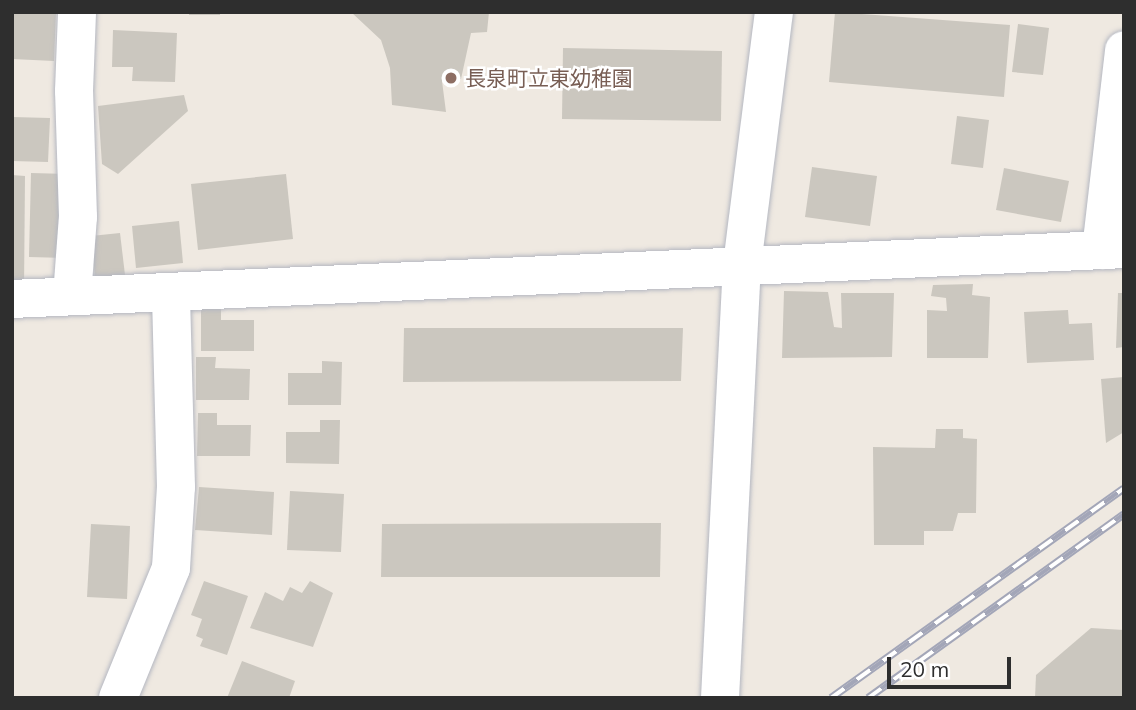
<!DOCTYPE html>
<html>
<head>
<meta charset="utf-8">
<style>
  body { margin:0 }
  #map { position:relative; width:1136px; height:710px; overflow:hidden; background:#efe9e1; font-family:Mulish,"Noto Sans JP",sans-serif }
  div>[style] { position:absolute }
  .building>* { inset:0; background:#cbc7bf }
  .roads { filter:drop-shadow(0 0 2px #b4b7c1) drop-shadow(0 0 2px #b4b7c1) }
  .minor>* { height:38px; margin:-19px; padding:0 19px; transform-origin:19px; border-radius:19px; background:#fff }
  .rail>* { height:8px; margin-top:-4px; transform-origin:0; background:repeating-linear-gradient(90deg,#fff 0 16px,#a3a6b8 0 32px); box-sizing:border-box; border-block:2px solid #a3a6b8 }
  .dots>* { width:19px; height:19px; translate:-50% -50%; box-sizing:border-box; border:4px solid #fff; border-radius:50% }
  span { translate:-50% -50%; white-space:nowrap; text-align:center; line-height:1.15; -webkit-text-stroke:5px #fff; paint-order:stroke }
  .education-label { font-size:21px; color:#785e54 }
  .left { translate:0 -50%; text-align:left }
  .frame { position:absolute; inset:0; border:14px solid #2e2e2e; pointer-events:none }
  .scale { position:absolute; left:887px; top:657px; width:124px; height:32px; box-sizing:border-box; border:4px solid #2e2e2e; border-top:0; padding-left:9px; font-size:21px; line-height:24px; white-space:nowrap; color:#2e2e2e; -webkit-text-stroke:5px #fff; paint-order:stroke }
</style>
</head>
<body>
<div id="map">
  <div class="building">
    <i style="clip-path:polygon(12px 12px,56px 12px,54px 61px,12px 59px)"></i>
    <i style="clip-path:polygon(189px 12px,220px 12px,220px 15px,189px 15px)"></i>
    <i style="clip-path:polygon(351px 12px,489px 12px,487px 32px,471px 33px,461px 79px,442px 81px,446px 112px,392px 105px,390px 68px,381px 40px)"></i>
    <i style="clip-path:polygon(835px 12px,1010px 25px,1004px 97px,829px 82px)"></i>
    <i style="clip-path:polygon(1018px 24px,1049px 28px,1043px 75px,1012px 72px)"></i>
    <i style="clip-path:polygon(113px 30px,177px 33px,175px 82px,132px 81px,133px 67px,112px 67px)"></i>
    <i style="clip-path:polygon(563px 48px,722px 51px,721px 121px,562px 119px)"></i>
    <i style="clip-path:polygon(184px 95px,188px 111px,118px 174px,102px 164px,98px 106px)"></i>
    <i style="clip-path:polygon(957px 116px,989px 120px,983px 168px,951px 164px)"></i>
    <i style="clip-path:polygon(12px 117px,50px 118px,48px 162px,12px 161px)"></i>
    <i style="clip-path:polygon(812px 167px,877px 176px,870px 226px,805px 217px)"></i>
    <i style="clip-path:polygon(1004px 168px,1069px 181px,1061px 222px,996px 210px)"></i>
    <i style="clip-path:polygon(31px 173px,68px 174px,66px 258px,29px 257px)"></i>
    <i style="clip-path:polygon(286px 174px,293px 239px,198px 250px,191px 184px)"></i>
    <i style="clip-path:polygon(12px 175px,25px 176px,24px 289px,12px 289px)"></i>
    <i style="clip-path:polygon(179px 221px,183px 263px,136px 268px,132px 226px)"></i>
    <i style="clip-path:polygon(120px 233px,125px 275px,95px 277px,91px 236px)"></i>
    <i style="clip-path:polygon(973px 284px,972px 295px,990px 297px,988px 358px,927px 358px,927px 310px,947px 311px,946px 298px,931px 296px,933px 285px)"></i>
    <i style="clip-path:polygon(784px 291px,828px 292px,834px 327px,842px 328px,841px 293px,894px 293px,892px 357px,782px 358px)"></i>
    <i style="clip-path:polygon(1118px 293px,1124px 293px,1124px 347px,1116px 348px)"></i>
    <i style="clip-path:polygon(201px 307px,221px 308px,221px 320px,254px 320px,254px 351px,201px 351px)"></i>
    <i style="clip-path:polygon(1068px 310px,1069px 324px,1092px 323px,1094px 360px,1027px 363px,1024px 312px)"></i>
    <i style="clip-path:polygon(404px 328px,683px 328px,681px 381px,403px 382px)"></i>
    <i style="clip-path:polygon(196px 357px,216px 357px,215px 368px,250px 369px,249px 400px,196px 400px)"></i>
    <i style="clip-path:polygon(322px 361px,342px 362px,341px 405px,288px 405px,288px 373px,322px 373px)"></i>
    <i style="clip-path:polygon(1124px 377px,1124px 432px,1106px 443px,1101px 379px)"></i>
    <i style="clip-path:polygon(198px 413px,217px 413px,217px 425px,251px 425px,250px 456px,197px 456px)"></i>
    <i style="clip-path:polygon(320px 420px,340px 420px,339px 464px,286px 463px,286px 432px,320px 432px)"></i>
    <i style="clip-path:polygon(936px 429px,963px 429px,963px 438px,977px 439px,976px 513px,958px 513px,953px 531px,924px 531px,924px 545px,874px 545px,873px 447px,935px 448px)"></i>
    <i style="clip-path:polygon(199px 487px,274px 492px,272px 535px,195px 530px)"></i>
    <i style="clip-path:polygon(290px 491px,344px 494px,341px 552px,287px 550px)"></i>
    <i style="clip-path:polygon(661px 523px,660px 577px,381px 577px,382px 524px)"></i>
    <i style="clip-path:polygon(91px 524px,130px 526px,127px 599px,87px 597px)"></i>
    <i style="clip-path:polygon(204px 581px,248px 596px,227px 655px,200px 646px,203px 639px,196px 636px,202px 619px,191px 615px)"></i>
    <i style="clip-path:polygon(310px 581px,333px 593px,313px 647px,250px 628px,265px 592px,283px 601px,290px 587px,302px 593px)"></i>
    <i style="clip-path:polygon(1091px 628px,1124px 630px,1124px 698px,1035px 698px,1036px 675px)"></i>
    <i style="clip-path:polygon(242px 661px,295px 681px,289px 698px,227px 698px)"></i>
  </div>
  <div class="roads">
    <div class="minor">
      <i style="left:1101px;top:250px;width:201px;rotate:-83.4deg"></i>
      <i style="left:72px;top:296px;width:79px;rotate:-85.7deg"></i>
      <i style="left:78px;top:217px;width:126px;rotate:-91.8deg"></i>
      <i style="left:74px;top:91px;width:79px;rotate:-87.8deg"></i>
      <i style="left:12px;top:299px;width:1113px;rotate:-2.57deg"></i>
      <i style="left:118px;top:698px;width:140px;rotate:-67.8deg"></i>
      <i style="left:171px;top:568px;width:81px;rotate:-86.5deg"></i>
      <i style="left:176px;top:487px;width:195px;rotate:-91.5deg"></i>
      <i style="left:720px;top:698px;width:434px;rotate:-87.1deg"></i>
      <i style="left:742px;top:265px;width:255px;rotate:-82.8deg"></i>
    </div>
  </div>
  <div class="rail">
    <i style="left:831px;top:698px;width:360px;rotate:-35.6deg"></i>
    <i style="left:868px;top:698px;width:315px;rotate:-35.7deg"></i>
  </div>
  <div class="dots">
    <i style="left:451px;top:78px;background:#8d6e63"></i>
  </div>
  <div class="education-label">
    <span class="left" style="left:465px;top:78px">長泉町立東幼稚園</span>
  </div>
  <div class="frame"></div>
  <div class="scale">20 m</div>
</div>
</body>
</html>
